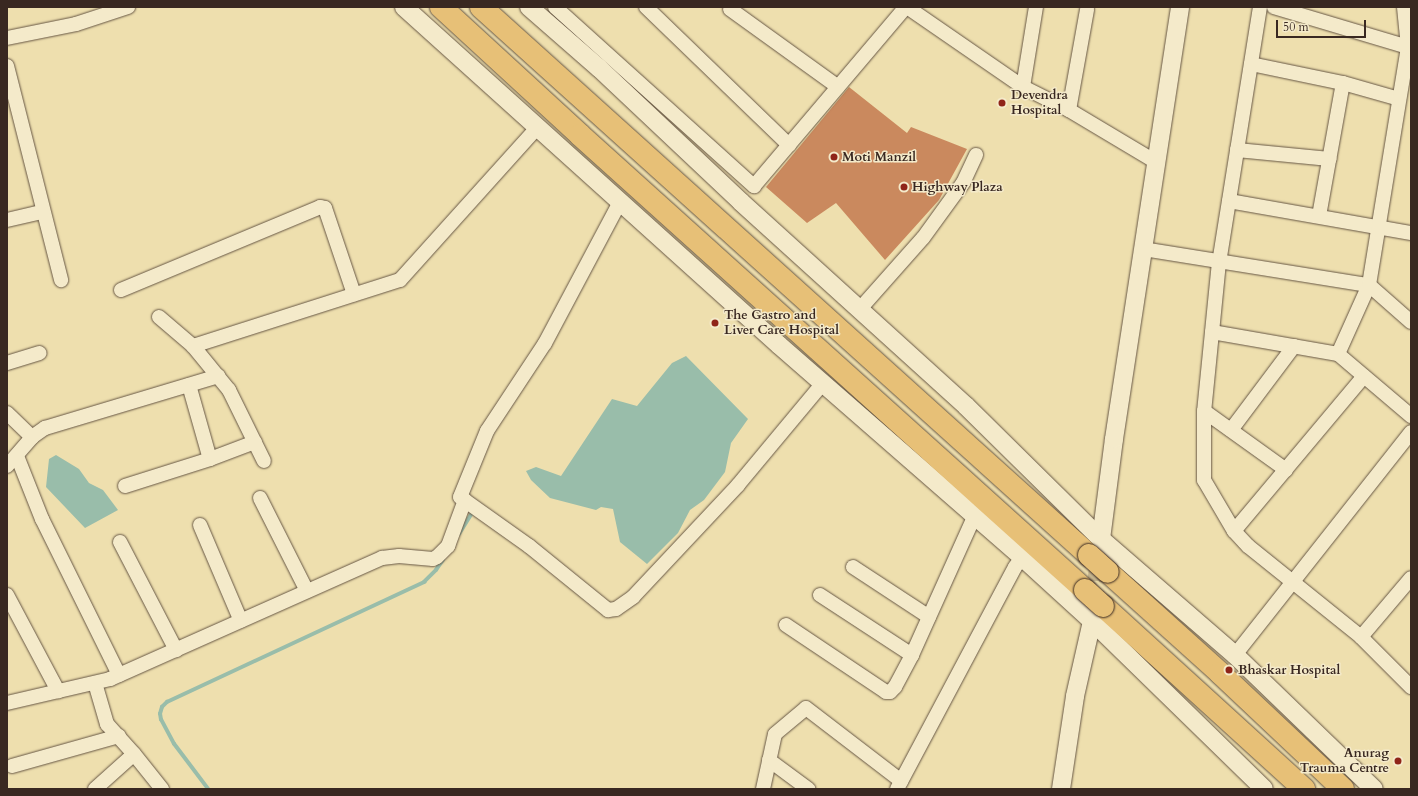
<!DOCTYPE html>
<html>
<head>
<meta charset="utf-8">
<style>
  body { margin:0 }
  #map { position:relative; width:1418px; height:796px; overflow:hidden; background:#eedfae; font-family:Cardo,serif }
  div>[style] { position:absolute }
  .water>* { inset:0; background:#99bdaa }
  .stream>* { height:3.5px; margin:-1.75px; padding:0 1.75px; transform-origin:1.75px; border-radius:1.75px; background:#99bdaa }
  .building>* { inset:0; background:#ca895e }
  .tertiary-tunnel>* { height:18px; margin-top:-9px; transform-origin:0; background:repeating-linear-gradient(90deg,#caba92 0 18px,transparent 0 27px) }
  .roads { filter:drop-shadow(0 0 1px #665644) drop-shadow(0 0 1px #665644) }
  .minor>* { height:14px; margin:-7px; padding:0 7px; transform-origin:7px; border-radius:7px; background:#f4eaca }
  .tertiary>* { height:18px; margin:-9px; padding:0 9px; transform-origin:9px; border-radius:9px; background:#f4eaca }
  .trunk>* { height:22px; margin:-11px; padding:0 11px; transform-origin:11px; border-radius:11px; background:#e7c077 }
  .bridges { filter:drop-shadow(0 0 1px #392821) drop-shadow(0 0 1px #392821) }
  .trunk-bridge>* { height:22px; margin:-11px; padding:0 11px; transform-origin:11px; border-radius:11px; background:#e7c077 }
  .dots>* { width:11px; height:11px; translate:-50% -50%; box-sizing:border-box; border:2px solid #f4eaca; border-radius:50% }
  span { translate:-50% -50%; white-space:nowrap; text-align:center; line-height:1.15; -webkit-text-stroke:3px #f4eaca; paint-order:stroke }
  .poi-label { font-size:13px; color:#392821; font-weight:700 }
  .left { translate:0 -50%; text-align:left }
  .right { translate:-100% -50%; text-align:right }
  .frame { position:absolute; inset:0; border:8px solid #392821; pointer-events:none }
  .scale { position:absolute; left:1276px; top:20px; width:90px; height:18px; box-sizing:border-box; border:2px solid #392821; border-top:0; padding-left:5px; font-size:12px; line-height:14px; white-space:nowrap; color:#392821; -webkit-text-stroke:3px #f4eaca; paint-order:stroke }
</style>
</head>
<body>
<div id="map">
  <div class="water">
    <i style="clip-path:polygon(686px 356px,748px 419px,731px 443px,725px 472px,704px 500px,690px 510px,678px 533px,647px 564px,620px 542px,613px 509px,601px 507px,596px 510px,550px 498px,531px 480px,526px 471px,536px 467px,561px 476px,612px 399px,637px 406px,672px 363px)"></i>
    <i style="clip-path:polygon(56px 455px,79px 469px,89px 483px,103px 490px,118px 510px,85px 528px,46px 487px,49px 459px)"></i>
  </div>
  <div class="stream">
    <i style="left:459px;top:534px;width:22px;rotate:-58deg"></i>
    <i style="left:208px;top:789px;width:56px;rotate:-127.1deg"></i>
    <i style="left:174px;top:744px;width:27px;rotate:-118deg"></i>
    <i style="left:161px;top:720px;width:6px;rotate:-99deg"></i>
    <i style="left:160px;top:714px;width:7px;rotate:-74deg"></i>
    <i style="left:162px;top:707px;width:7px;rotate:-45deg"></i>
    <i style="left:167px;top:702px;width:284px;rotate:-25deg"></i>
    <i style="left:424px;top:582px;width:17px;rotate:-45deg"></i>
    <i style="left:436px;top:570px;width:12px;rotate:-55deg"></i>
  </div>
  <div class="building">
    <i style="clip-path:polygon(849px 87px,907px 133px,911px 127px,967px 149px,939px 200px,885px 260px,836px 203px,807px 223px,766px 187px)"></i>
  </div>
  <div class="tertiary-tunnel">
    <i style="left:1093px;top:608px;width:56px;rotate:-82.9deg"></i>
  </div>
  <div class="roads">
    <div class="minor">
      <i style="left:555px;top:7px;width:268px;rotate:42deg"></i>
      <i style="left:754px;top:186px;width:235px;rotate:-49.7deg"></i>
      <i style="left:646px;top:7px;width:199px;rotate:44deg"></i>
      <i style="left:907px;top:7px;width:141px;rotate:34.6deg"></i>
      <i style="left:1023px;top:87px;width:51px;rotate:26.6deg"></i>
      <i style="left:1069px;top:110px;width:101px;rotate:30.9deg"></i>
      <i style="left:1260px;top:7px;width:258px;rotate:99.1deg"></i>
      <i style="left:1219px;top:262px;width:150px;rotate:95.7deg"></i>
      <i style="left:1204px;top:411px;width:69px;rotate:90deg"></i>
      <i style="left:1204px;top:480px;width:59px;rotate:59.5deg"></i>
      <i style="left:1234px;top:531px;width:21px;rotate:47deg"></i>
      <i style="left:1248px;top:546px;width:145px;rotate:38.8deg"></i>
      <i style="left:1361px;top:637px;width:77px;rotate:-49.7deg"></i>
      <i style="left:1404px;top:7px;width:40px;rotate:84.3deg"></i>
      <i style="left:730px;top:9px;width:133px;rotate:35.8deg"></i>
      <i style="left:7px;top:38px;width:70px;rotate:-11.5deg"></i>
      <i style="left:76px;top:24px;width:55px;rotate:-18.1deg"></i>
      <i style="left:1251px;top:64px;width:94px;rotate:11.7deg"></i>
      <i style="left:1343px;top:83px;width:58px;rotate:15.9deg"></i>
      <i style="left:7px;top:66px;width:221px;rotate:75.8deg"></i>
      <i style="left:1023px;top:87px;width:81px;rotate:-80.8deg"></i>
      <i style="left:1069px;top:110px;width:102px;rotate:-79.8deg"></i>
      <i style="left:1237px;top:150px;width:93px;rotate:5.5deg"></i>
      <i style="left:1229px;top:201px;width:185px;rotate:10deg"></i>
      <i style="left:620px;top:202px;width:160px;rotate:118deg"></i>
      <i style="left:545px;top:343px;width:105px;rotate:123.4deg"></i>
      <i style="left:487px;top:431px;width:71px;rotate:112.2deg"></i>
      <i style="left:460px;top:497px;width:85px;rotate:35.4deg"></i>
      <i style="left:529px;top:546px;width:102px;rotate:39deg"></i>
      <i style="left:608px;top:610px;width:8px;rotate:-7deg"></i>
      <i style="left:616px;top:609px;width:21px;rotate:-35deg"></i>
      <i style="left:633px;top:597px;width:154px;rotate:-46.8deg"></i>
      <i style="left:738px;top:485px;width:133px;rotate:-50.2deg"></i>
      <i style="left:1319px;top:216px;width:135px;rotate:-79.8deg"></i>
      <i style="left:7px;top:220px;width:37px;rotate:-13deg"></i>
      <i style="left:1143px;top:249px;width:229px;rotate:9.1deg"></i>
      <i style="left:1369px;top:285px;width:241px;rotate:-80.7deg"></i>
      <i style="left:1408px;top:47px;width:140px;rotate:-163.4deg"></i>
      <i style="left:121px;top:290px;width:216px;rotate:-22.6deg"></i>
      <i style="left:320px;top:207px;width:5px;rotate:11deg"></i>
      <i style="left:325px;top:208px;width:91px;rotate:71.4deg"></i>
      <i style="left:859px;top:310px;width:96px;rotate:-48.4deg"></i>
      <i style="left:923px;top:238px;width:68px;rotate:-54deg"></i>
      <i style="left:963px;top:183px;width:31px;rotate:-65deg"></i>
      <i style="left:159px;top:317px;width:45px;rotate:40.5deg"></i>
      <i style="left:193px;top:346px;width:57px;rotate:50.7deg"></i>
      <i style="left:229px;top:390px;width:79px;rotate:63.8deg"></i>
      <i style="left:1212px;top:332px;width:128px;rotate:9.9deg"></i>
      <i style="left:1338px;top:354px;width:96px;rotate:40.3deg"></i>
      <i style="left:193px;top:346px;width:217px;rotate:-17.7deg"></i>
      <i style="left:400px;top:280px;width:205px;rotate:-48deg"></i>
      <i style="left:1338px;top:354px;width:76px;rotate:-65.8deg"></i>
      <i style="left:1369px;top:285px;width:56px;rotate:41.4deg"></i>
      <i style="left:7px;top:363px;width:34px;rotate:-17deg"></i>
      <i style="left:189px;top:385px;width:77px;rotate:74.2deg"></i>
      <i style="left:1204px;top:411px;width:101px;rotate:35.7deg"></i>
      <i style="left:7px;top:413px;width:35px;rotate:44deg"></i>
      <i style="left:1231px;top:430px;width:105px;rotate:-53.1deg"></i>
      <i style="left:17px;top:456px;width:68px;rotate:68.4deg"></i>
      <i style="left:42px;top:519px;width:174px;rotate:63.7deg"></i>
      <i style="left:7px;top:466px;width:38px;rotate:-49deg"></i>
      <i style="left:32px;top:437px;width:16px;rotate:-35deg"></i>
      <i style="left:45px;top:428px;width:181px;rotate:-16.7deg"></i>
      <i style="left:125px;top:486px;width:89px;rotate:-17.6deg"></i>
      <i style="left:210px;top:459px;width:48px;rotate:-20.7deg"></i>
      <i style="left:260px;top:498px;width:104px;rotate:63.2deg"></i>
      <i style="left:200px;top:525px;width:104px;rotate:66.9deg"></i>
      <i style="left:1234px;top:531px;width:202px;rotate:-50deg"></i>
      <i style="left:120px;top:542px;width:122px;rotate:62.6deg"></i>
      <i style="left:853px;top:567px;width:91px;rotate:33.3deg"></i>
      <i style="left:7px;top:595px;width:109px;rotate:62deg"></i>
      <i style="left:820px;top:595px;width:110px;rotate:33.1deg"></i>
      <i style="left:786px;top:625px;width:120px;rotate:33.8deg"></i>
      <i style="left:886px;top:692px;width:4px"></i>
      <i style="left:890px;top:692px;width:7px;rotate:-45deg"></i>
      <i style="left:895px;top:687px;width:36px;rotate:-62deg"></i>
      <i style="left:912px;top:655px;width:154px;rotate:-65.8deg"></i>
      <i style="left:1361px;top:637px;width:71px;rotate:45deg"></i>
      <i style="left:1235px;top:655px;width:284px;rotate:-51.7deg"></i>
      <i style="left:95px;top:683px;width:43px;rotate:73.7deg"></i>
      <i style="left:107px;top:724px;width:40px;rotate:48deg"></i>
      <i style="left:134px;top:754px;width:45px;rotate:51.3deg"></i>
      <i style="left:7px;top:703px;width:106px;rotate:-13.1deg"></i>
      <i style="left:110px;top:679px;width:298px;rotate:-24deg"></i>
      <i style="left:382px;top:558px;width:17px;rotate:-7deg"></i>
      <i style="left:399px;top:556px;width:34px;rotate:5deg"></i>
      <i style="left:433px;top:559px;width:4px;rotate:-27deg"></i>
      <i style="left:437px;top:557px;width:16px;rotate:-45deg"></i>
      <i style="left:448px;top:546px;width:49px;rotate:-69.7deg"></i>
      <i style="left:769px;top:760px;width:49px;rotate:36.6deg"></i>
      <i style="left:12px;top:766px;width:111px;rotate:-15.7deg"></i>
      <i style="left:95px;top:789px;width:52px;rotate:-41.9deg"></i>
      <i style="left:763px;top:789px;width:56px;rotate:-77.7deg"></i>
      <i style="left:775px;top:734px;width:40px;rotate:-40deg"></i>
      <i style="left:806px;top:708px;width:120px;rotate:37.5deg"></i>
      <i style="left:897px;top:789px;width:251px;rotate:-62deg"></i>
      <i style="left:1015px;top:567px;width:12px;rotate:-55deg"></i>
    </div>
    <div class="tertiary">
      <i style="left:404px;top:7px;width:505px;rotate:42.03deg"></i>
      <i style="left:779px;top:345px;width:322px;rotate:41.1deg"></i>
      <i style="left:1022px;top:557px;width:95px;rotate:42.4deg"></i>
      <i style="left:1092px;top:621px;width:240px;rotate:44.3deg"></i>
      <i style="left:529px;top:7px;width:93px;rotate:41.1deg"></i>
      <i style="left:599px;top:68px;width:195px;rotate:43.3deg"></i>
      <i style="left:741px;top:202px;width:304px;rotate:42.2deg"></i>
      <i style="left:966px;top:406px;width:190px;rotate:44.6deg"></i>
      <i style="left:1101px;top:539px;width:177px;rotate:40.9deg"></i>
      <i style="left:1235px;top:655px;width:193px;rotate:44deg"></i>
      <i style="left:1101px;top:539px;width:101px;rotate:-82.6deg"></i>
      <i style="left:1114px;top:439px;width:437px;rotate:-81.3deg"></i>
      <i style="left:1061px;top:789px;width:94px;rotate:-81.4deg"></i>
      <i style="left:1075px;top:696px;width:77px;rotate:-77.2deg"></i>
    </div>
    <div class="trunk">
      <i style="left:441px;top:7px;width:189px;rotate:42.6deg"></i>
      <i style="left:580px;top:135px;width:680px;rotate:42.02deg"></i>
      <i style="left:481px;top:7px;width:819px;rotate:42.03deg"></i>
      <i style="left:1108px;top:572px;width:151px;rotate:42deg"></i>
      <i style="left:1220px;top:673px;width:169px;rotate:43.3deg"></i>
      <i style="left:1103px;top:606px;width:272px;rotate:42.3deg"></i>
    </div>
  </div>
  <div class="bridges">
    <div class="trunk-bridge">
      <i style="left:1089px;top:555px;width:25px;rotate:42deg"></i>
      <i style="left:1085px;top:590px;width:24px;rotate:42deg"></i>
    </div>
  </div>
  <div class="dots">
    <i style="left:1002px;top:103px;background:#8f2418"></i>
    <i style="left:834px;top:157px;background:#8f2418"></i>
    <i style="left:904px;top:187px;background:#8f2418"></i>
    <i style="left:715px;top:323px;background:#8f2418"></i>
    <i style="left:1229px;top:670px;background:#8f2418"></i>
    <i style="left:1398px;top:761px;background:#8f2418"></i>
  </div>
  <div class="poi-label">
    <span class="left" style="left:1011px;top:103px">Devendra<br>Hospital</span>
    <span class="left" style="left:842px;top:157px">Moti Manzil</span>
    <span class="left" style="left:912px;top:187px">Highway Plaza</span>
    <span class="left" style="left:724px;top:323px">The Gastro and<br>Liver Care Hospital</span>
    <span class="left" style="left:1238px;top:670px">Bhaskar Hospital</span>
    <span class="right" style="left:1389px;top:761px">Anurag<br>Trauma Centre</span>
  </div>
  <div class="frame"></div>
  <div class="scale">50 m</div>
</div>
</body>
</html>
